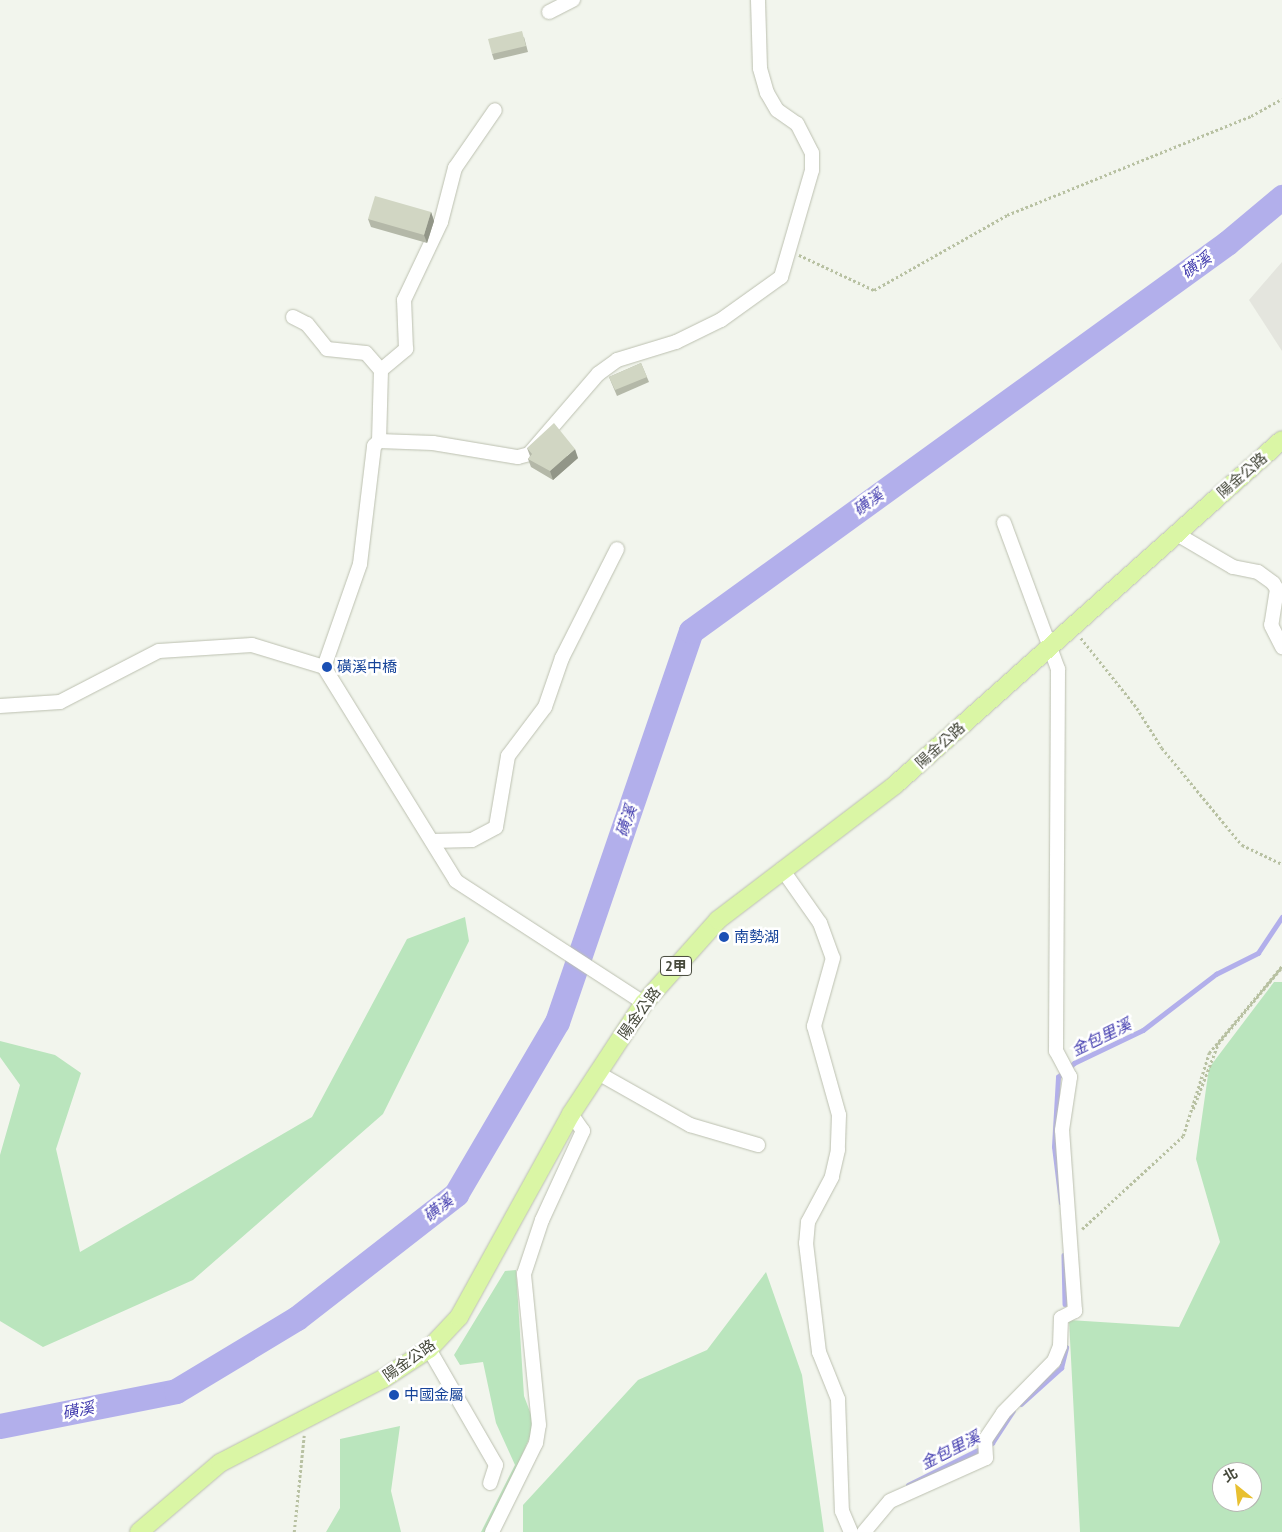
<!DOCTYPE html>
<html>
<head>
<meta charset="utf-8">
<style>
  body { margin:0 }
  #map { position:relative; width:1282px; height:1532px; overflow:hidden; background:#f2f5ed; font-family:"PT Sans","Noto Sans TC",sans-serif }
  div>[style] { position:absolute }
  .industrial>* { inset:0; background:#e4e5de }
  .green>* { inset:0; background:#bae5bd }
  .stream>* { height:4.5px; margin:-2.25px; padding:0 2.25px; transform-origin:2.25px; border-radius:2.25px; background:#b2afeb }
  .river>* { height:25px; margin:-12.5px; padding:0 12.5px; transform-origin:12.5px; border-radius:12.5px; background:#b2afeb }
  .path>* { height:2.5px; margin-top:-1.25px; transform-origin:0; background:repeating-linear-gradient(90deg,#b8c1a2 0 2.5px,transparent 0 5px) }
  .roads { filter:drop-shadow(0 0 1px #bcc0b0) drop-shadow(0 0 1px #bcc0b0) }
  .minor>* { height:14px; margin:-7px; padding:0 7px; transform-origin:7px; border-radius:7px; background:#fff }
  .major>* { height:18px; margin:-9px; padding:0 9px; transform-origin:9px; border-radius:9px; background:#daf6a5 }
  .wall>* { inset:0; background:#b4b8a8 }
  .shaded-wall>* { inset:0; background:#929688 }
  .building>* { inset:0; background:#d1d6c3 }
  .dots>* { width:14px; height:14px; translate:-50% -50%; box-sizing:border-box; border:2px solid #fff; border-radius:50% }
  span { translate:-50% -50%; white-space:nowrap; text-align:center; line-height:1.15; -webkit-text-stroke:5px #fff; paint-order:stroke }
  .shield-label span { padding:1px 4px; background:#fff; border:1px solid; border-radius:4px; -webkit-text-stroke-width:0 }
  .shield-label { font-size:14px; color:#46493b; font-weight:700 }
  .street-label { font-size:15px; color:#46493b }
  .transit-label { font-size:15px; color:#164399 }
  .left { translate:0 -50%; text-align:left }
  .water-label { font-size:16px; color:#413bae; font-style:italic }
  .north { position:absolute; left:1212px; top:1462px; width:50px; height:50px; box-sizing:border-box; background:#fff; border:1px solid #b5b6b1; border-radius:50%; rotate:331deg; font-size:14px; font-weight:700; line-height:20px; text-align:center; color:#46493b }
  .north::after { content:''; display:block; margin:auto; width:18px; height:22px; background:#e8c031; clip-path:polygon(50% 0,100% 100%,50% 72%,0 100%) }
</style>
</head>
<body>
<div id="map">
  <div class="industrial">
    <i style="clip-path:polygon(1282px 262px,1282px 351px,1249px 300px)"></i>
  </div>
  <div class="green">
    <i style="clip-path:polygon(465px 917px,469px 941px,383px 1114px,193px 1280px,43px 1347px,0 1321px,0 1155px,20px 1085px,0 1057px,0 1041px,55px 1055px,81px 1073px,56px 1149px,80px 1252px,312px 1117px,407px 939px)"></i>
    <i style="clip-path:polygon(evenodd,1274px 982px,1282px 982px,1282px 1532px,1080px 1532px,1069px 1320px,1179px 1327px,1220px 1242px,1196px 1159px,1209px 1068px,1274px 982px,1222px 1472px,1252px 1472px,1252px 1502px,1222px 1502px,1222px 1472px)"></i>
    <i style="clip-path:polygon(516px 1270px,524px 1396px,535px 1425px,489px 1532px,481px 1532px,515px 1465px,496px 1423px,483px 1362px,460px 1365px,454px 1355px,505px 1271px)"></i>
    <i style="clip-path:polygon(766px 1272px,802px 1375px,824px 1532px,523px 1532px,523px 1505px,638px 1380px,707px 1350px)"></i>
    <i style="clip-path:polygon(400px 1426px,391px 1491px,401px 1532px,326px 1532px,340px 1508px,340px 1439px)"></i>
  </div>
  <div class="stream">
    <i style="left:1061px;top:1203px;width:56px;rotate:-97.1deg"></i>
    <i style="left:1054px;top:1147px;width:70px;rotate:-86.7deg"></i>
    <i style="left:1058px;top:1077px;width:21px;rotate:-41deg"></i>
    <i style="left:1074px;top:1063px;width:76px;rotate:-25.6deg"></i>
    <i style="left:1143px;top:1030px;width:92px;rotate:-37.5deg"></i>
    <i style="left:1216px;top:974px;width:47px;rotate:-26.6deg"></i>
    <i style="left:1258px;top:953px;width:43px;rotate:-56.3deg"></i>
    <i style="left:1064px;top:1255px;width:49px;rotate:88.8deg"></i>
    <i style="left:1021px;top:1404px;width:54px;rotate:-42deg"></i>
    <i style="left:1061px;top:1368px;width:21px;rotate:-76deg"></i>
    <i style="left:908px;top:1485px;width:94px;rotate:-26.6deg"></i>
    <i style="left:992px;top:1443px;width:38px;rotate:-57deg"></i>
  </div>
  <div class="river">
    <i style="left:0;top:1426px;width:179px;rotate:-11.2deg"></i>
    <i style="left:176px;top:1391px;width:141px;rotate:-31.1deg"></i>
    <i style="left:297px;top:1318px;width:202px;rotate:-37.9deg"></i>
    <i style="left:456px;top:1194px;width:199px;rotate:-59.6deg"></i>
    <i style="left:557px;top:1022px;width:413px;rotate:-71.1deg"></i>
    <i style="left:691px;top:631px;width:662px;rotate:-35.9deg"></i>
    <i style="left:1227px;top:243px;width:72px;rotate:-39.9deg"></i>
  </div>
  <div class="path">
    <i style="left:799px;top:255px;width:83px;rotate:25deg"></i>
    <i style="left:874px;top:290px;width:153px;rotate:-29.4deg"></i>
    <i style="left:1007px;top:215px;width:263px;rotate:-22.1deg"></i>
    <i style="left:1251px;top:116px;width:35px;rotate:-29deg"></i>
    <i style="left:1081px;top:638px;width:90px;rotate:51.3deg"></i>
    <i style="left:1137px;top:708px;width:47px;rotate:58deg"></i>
    <i style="left:1162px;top:748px;width:126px;rotate:50.5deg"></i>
    <i style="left:1242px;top:845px;width:44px;rotate:25.4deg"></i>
    <i style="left:1193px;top:1109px;width:70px;rotate:-69deg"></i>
    <i style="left:1218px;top:1044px;width:100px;rotate:-50.3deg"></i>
    <i style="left:1082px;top:1229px;width:137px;rotate:-42.6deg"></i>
    <i style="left:1183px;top:1136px;width:87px;rotate:-72.6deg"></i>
    <i style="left:1209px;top:1053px;width:114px;rotate:-50deg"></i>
    <i style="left:294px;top:1532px;width:97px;rotate:-84.1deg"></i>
  </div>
  <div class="roads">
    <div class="minor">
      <i style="left:549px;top:12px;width:27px;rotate:-27deg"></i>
      <i style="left:293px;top:317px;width:16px;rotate:27deg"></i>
      <i style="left:307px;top:324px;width:32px;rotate:51deg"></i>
      <i style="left:327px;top:349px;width:39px;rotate:6deg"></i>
      <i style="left:366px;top:353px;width:23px;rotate:49deg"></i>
      <i style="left:381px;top:370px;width:71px;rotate:91.6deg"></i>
      <i style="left:381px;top:370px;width:33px;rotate:-40deg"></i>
      <i style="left:406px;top:349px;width:49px;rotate:-92.3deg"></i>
      <i style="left:404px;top:300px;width:86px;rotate:-64.6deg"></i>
      <i style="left:441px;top:222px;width:56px;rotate:-75.5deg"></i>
      <i style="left:455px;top:168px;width:70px;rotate:-55.4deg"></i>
      <i style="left:1175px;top:533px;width:67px;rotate:30.4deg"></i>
      <i style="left:1233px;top:567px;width:25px;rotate:11deg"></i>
      <i style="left:1258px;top:572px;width:19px;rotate:36deg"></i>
      <i style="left:1273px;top:583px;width:7px;rotate:56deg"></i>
      <i style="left:1277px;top:589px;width:36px;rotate:99deg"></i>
      <i style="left:1271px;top:625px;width:25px;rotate:63deg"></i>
      <i style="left:324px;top:667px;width:109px;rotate:-70.7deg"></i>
      <i style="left:360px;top:564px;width:119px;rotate:-83.2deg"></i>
      <i style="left:374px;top:446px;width:7px;rotate:-45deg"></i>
      <i style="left:379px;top:441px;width:54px;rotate:2.1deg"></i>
      <i style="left:433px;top:443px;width:86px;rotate:9.4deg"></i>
      <i style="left:518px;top:457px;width:11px;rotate:-15deg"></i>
      <i style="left:529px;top:454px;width:106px;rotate:-49.2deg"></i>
      <i style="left:598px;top:374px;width:24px;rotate:-36deg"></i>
      <i style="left:617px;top:360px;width:62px;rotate:-17deg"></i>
      <i style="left:676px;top:342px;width:50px;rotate:-26.1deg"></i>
      <i style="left:721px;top:320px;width:74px;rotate:-35.6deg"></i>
      <i style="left:781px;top:277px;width:111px;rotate:-73.8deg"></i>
      <i style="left:812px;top:170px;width:17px;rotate:-90deg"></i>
      <i style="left:812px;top:153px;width:33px;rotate:-117deg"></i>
      <i style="left:797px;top:124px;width:24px;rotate:-145deg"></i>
      <i style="left:777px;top:110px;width:20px;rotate:-120deg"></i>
      <i style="left:767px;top:93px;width:26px;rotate:-106deg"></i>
      <i style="left:760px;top:68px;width:68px;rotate:-91.7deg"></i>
      <i style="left:0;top:706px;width:60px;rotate:-3.8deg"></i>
      <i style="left:60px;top:702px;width:111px;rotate:-27.3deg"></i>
      <i style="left:159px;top:651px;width:93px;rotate:-3.7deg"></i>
      <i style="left:252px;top:645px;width:75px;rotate:17deg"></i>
      <i style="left:324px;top:667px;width:251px;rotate:58.3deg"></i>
      <i style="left:456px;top:881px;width:224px;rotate:33deg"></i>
      <i style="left:432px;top:841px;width:40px;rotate:-1.4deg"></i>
      <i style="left:472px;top:840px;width:27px;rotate:-28deg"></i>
      <i style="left:496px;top:827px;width:72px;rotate:-80.4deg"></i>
      <i style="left:508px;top:756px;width:61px;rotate:-52.9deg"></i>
      <i style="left:545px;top:707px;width:52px;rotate:-70.9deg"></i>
      <i style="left:562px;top:658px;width:122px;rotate:-63.2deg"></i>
      <i style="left:782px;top:869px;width:66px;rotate:54.9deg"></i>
      <i style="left:820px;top:923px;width:37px;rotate:70deg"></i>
      <i style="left:833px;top:958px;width:71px;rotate:105.6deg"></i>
      <i style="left:814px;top:1026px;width:92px;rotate:74.3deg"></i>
      <i style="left:839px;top:1115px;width:35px;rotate:92deg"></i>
      <i style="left:838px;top:1150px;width:28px;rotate:103deg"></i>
      <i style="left:832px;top:1177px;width:51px;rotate:118.1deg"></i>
      <i style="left:808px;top:1222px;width:21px;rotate:95deg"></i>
      <i style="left:806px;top:1243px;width:110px;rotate:83.2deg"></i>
      <i style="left:819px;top:1352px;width:51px;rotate:68deg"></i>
      <i style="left:838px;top:1399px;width:112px;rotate:88deg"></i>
      <i style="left:842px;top:1511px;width:23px;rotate:67deg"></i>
      <i style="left:598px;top:1073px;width:106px;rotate:29.5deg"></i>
      <i style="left:690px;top:1125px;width:71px;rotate:16.4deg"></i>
      <i style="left:429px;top:1349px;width:134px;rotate:60deg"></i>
      <i style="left:496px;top:1465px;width:19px;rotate:108deg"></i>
      <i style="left:492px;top:1532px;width:99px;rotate:-63.7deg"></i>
      <i style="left:536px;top:1443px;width:18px;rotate:-81deg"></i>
      <i style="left:539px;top:1425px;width:152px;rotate:-95.7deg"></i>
      <i style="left:524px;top:1274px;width:57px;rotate:-71.6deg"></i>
      <i style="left:542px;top:1220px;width:98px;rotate:-65.3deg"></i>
      <i style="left:583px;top:1131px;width:21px;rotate:-125deg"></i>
      <i style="left:864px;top:1532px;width:40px;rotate:-50deg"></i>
      <i style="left:890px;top:1501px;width:105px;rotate:-24.1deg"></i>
      <i style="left:986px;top:1458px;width:18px;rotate:-93deg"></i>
      <i style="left:985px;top:1440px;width:32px;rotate:-56deg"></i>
      <i style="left:1003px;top:1413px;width:73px;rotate:-45.6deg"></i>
      <i style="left:1054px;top:1361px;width:16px;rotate:-68deg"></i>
      <i style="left:1060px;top:1346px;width:28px;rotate:-88deg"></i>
      <i style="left:1061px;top:1318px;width:16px;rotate:-27deg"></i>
      <i style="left:1075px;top:1311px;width:181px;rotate:-94.1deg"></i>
      <i style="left:1062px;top:1130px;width:54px;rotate:-81.4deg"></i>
      <i style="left:1070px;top:1077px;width:30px;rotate:-118deg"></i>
      <i style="left:1056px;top:1051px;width:382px;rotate:-89.7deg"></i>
      <i style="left:1058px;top:669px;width:156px;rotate:-110.3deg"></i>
    </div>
    <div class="major">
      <i style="left:139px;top:1532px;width:106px;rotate:-40.4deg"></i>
      <i style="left:220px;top:1463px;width:183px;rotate:-27.3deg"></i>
      <i style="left:383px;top:1379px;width:55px;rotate:-33.1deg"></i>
      <i style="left:429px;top:1349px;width:44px;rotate:-46.8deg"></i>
      <i style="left:459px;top:1317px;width:232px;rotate:-61.1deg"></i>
      <i style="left:571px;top:1114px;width:133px;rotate:-56.7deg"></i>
      <i style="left:644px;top:1003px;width:111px;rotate:-48.3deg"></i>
      <i style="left:718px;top:920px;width:223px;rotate:-37.3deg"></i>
      <i style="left:895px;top:785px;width:518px;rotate:-41.72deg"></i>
    </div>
  </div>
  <div class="wall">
    <i style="clip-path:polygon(524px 37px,528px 52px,494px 60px,492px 54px)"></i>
    <i style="clip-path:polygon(431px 212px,434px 221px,427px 243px,371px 227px,368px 219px)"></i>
    <i style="clip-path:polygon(641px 363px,649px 382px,617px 396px,609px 377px)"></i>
    <i style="clip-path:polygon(527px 448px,578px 458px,553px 480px,531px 467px,528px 459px,530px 456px)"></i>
  </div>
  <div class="shaded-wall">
    <i style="clip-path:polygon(431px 212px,434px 221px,427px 243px,424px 235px)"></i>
    <i style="clip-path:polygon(575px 449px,578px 458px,553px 480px,550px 471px)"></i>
  </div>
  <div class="building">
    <i style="clip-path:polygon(522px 31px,526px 46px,492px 54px,488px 39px)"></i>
    <i style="clip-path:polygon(375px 196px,431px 212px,424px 235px,368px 219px)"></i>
    <i style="clip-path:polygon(641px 363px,647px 377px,615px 390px,609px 377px)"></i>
    <i style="clip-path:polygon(554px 423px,575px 449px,550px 471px,528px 459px,532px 454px,527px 448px)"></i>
  </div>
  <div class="dots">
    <i style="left:327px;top:667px;background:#1a4fb4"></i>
    <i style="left:724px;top:937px;background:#1a4fb4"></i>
    <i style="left:394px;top:1395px;background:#1a4fb4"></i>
  </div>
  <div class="shield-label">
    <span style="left:676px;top:966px">2甲</span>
  </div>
  <div class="street-label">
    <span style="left:1242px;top:475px;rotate:-41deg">陽金公路</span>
    <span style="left:940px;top:745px;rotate:-42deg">陽金公路</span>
    <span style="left:639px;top:1013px;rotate:-54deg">陽金公路</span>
    <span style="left:409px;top:1360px;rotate:-35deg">陽金公路</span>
  </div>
  <div class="transit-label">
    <span class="left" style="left:337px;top:667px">磺溪中橋</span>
    <span class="left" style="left:734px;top:937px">南勢湖</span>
    <span class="left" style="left:404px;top:1395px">中國金屬</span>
  </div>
  <div class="water-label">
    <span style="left:1196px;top:265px;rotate:-36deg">磺溪</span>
    <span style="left:868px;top:502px;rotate:-36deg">磺溪</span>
    <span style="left:626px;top:821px;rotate:-71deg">磺溪</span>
    <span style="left:1101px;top:1037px;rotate:-26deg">金包里溪</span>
    <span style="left:438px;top:1208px;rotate:-38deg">磺溪</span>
    <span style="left:78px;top:1410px;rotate:-11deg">磺溪</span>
    <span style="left:950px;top:1450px;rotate:-27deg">金包里溪</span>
  </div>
  <div class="north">北</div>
</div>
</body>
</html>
